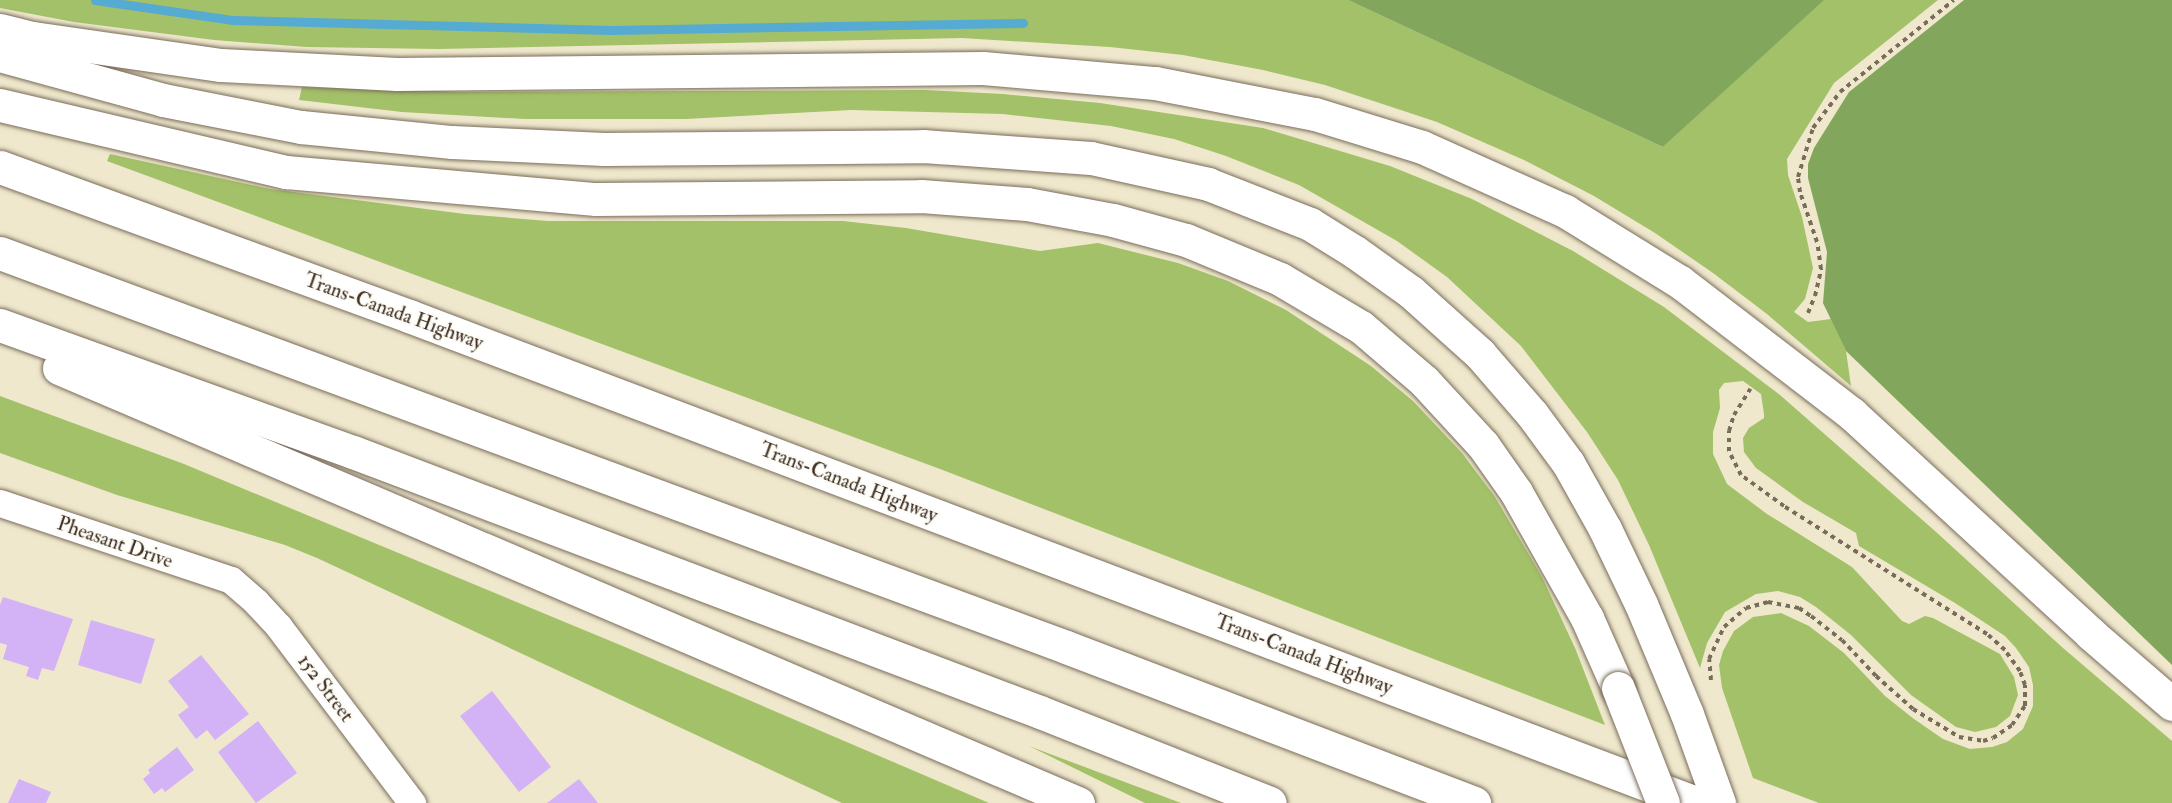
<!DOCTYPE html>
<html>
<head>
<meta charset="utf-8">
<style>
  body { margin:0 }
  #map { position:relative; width:2172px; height:803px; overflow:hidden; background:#efe8cd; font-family:"IM FELL Double Pica",serif }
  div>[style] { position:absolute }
  .green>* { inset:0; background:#a3c168 }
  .forest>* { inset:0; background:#82a75c }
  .stream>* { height:9px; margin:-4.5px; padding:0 4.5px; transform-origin:4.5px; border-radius:4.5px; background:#55abd2 }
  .building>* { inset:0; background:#d4b2f6 }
  .path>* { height:4px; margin-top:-2px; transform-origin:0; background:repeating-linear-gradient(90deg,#7a6c5b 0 4.5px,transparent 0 9px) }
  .roads { filter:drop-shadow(0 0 2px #7a6c5b) drop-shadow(0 0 2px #7a6c5b) }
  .minor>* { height:27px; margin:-13.5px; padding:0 13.5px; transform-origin:13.5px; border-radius:13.5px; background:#fff }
  .motorway>* { height:33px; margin:-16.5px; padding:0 16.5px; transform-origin:16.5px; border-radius:16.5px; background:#fff }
  .bridges { filter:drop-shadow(0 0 2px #7a6c5b) drop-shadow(0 0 2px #7a6c5b) }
  .motorway-bridge>* { height:33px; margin:-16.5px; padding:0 16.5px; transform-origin:16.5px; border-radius:16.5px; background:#fff }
  span { translate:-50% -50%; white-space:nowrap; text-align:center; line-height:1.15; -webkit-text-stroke:5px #fdfcf7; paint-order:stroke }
  .street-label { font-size:20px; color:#3b2a1e }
</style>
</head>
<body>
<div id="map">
  <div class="green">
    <i style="clip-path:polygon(0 0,1348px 0,1663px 147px,1823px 0,1938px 0,1834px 83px,1787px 159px,1788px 175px,1802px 217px,1813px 268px,1805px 299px,1794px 312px,1808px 322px,1831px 319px,1846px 351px,1851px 386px,1767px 314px,1713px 273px,1655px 233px,1594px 196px,1524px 160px,1437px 122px,1325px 85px,1263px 70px,1183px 55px,1110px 47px,962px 38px,439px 49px,307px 47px,214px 40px,74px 22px,0 8px)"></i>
    <i style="clip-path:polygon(302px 87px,462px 92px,925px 90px,1003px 94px,1100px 103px,1263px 128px,1390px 166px,1472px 199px,1573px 251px,1664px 307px,1780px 395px,1935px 531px,2063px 648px,2172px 741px,2172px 803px,1819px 803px,1753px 778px,1722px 688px,1719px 665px,1723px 651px,1734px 631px,1753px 617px,1781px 613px,1809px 626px,1844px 653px,1885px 696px,1914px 719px,1943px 739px,1970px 749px,1992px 747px,2007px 742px,2023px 729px,2033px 706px,2033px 685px,2029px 667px,2016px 648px,2005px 636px,1955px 603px,1859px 546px,1856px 533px,1803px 502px,1756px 468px,1744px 452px,1743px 438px,1749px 428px,1764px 418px,1764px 414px,1761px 394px,1743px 381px,1724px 383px,1719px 390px,1720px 408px,1713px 432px,1713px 454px,1727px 484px,1767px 514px,1852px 567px,1902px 621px,1909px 624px,1925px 616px,1933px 618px,2000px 654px,2014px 677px,2018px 695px,2010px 716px,1996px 727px,1975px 732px,1956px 727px,1911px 695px,1851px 635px,1816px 607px,1800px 597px,1778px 591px,1756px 594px,1725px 612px,1707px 643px,1700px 668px,1649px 545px,1618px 480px,1587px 432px,1521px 346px,1447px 277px,1397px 241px,1299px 185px,1226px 156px,1174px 139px,1111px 126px,1003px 114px,851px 110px,686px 119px,525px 119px,402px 112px,299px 100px)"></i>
    <i style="clip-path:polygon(110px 154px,270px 189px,465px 214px,548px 221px,843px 221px,906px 228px,1040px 251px,1098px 243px,1178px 263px,1228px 281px,1286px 310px,1371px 366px,1413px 401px,1462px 453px,1495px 497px,1542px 577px,1575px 648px,1605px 725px,940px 469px,107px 161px)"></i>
    <i style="clip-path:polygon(0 396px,184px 464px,625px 647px,989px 803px,842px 803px,317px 558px,285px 545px,117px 495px,0 453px)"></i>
    <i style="clip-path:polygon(1029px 746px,1050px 754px,1181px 803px,1145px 803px)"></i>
  </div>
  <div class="forest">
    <i style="clip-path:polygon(1348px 0,1824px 0,1663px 147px)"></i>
    <i style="clip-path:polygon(1964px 0,2172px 0,2172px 665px,1846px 351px,1823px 303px,1827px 252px,1808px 178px,1808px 164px,1814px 148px,1849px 92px)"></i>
  </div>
  <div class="stream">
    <i style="left:95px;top:0;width:138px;rotate:8.3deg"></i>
    <i style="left:232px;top:20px;width:379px;rotate:1.5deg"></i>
    <i style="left:611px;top:30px;width:412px;rotate:-1deg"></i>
  </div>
  <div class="building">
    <i style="clip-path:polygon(3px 597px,73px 619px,54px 671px,42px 668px,38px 680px,26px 676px,29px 667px,3px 659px,7px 645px,0 643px,0 605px)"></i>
    <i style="clip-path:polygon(91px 620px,155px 639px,141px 684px,78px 665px)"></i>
    <i style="clip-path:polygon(201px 655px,249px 714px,215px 740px,207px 730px,196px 739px,178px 715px,189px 707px,168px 681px)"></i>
    <i style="clip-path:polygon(492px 691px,551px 767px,519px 792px,460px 716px)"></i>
    <i style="clip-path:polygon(258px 721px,297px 773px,256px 803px,218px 752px)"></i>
    <i style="clip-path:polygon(177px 747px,194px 770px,165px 792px,162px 788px,154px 794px,143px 779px,150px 773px,148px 770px)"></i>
    <i style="clip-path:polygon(19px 779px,51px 792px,46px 803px,8px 803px)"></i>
    <i style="clip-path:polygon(579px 779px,598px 803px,547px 803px)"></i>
  </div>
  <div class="path">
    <i style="left:1808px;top:313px;width:18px;rotate:-68deg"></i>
    <i style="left:1815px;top:296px;width:28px;rotate:-77deg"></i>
    <i style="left:1821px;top:269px;width:27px;rotate:-98deg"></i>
    <i style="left:1817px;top:242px;width:53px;rotate:-108.8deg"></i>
    <i style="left:1800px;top:192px;width:15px;rotate:-98deg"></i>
    <i style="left:1798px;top:177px;width:51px;rotate:-73deg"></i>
    <i style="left:1813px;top:128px;width:45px;rotate:-53.1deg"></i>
    <i style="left:1840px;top:92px;width:146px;rotate:-38.9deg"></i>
    <i style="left:1711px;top:680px;width:21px;rotate:-95deg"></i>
    <i style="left:1709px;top:659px;width:35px;rotate:-65deg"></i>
    <i style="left:1724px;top:627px;width:29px;rotate:-41deg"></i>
    <i style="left:1746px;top:608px;width:23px;rotate:-15deg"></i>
    <i style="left:1768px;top:602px;width:32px;rotate:11deg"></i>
    <i style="left:1799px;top:608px;width:14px;rotate:34deg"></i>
    <i style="left:1811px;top:616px;width:39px;rotate:38deg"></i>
    <i style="left:1842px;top:640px;width:50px;rotate:46.6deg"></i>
    <i style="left:1876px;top:676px;width:50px;rotate:41.7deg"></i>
    <i style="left:1913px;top:709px;width:54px;rotate:31.3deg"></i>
    <i style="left:1959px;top:737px;width:24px;rotate:9deg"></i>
    <i style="left:1983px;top:741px;width:10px;rotate:-17deg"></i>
    <i style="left:1993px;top:738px;width:23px;rotate:-34deg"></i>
    <i style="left:2012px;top:725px;width:23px;rotate:-56deg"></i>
    <i style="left:2025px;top:706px;width:21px;rotate:-90deg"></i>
    <i style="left:2025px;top:685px;width:15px;rotate:-110deg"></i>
    <i style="left:2020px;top:671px;width:26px;rotate:-126deg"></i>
    <i style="left:2005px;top:650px;width:24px;rotate:-138deg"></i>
    <i style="left:1987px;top:634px;width:240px;rotate:-147.8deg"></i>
    <i style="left:1784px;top:506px;width:53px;rotate:-144.2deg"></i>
    <i style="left:1741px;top:475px;width:27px;rotate:-117deg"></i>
    <i style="left:1729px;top:451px;width:20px;rotate:-90deg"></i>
    <i style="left:1729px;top:431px;width:17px;rotate:-73deg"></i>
    <i style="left:1734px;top:415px;width:31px;rotate:-58deg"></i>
  </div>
  <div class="roads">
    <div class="minor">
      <i style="left:0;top:503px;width:243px;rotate:18.4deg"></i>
      <i style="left:231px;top:580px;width:33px;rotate:41deg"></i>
      <i style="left:256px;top:602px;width:34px;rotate:47deg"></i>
      <i style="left:279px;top:627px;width:221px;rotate:52.9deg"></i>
    </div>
    <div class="motorway">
      <i style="left:0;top:30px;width:34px;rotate:14deg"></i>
      <i style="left:33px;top:38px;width:190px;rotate:8.2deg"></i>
      <i style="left:221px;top:65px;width:176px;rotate:2.9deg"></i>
      <i style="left:397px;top:74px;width:586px;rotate:-0.59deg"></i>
      <i style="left:983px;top:68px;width:173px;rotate:5deg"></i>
      <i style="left:1155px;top:83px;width:163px;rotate:11deg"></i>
      <i style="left:1315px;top:114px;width:112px;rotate:17.1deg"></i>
      <i style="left:1422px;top:147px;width:157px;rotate:24.1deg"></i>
      <i style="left:1565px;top:211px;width:135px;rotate:31.7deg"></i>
      <i style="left:1680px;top:282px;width:217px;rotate:37.5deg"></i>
      <i style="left:1852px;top:414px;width:325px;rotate:42.6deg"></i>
      <i style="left:2091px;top:634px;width:107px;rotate:40.8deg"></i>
      <i style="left:0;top:55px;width:169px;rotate:15.4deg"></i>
      <i style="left:163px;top:100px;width:141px;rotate:11.1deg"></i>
      <i style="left:301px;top:127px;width:152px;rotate:5.7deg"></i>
      <i style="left:452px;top:142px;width:152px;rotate:2.6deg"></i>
      <i style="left:604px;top:149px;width:319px;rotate:-0.5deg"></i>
      <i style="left:923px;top:146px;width:168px;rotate:4.1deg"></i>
      <i style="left:1091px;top:158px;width:120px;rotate:12.5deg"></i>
      <i style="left:1208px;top:184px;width:110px;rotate:21.4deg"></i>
      <i style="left:1310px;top:224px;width:53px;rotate:31.9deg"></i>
      <i style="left:1355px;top:252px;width:69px;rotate:35.5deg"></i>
      <i style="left:1411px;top:292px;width:93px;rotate:41.9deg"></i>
      <i style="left:1480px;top:354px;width:79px;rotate:49.1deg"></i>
      <i style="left:1532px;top:414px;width:61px;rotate:53.7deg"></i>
      <i style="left:1568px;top:463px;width:76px;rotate:60.7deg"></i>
      <i style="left:1605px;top:529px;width:83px;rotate:64.4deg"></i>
      <i style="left:1641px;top:604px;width:119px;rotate:67.3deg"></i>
      <i style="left:1687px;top:714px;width:95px;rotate:70.2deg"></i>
      <i style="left:0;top:105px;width:294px;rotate:13.2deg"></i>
      <i style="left:286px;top:172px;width:311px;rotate:5deg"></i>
      <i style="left:596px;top:199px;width:325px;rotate:-0.5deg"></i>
      <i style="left:921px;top:196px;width:106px;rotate:4.3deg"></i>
      <i style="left:1027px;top:204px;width:87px;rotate:10.5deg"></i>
      <i style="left:1113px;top:220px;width:76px;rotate:15.3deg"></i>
      <i style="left:1186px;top:240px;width:102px;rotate:22.5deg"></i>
      <i style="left:1280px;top:279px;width:94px;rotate:30.7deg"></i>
      <i style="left:1361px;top:327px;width:83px;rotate:40.6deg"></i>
      <i style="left:1424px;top:381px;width:87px;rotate:47.3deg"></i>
      <i style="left:1483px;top:445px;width:57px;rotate:54.9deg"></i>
      <i style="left:1516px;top:492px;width:145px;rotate:60.6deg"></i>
      <i style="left:1587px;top:618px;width:77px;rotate:66.1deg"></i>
      <i style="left:0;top:167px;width:435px;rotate:20deg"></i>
      <i style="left:409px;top:316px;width:1376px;rotate:20.73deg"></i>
      <i style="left:0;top:253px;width:1136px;rotate:20.28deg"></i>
      <i style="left:1066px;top:647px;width:437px;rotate:20.9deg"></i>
      <i style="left:0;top:325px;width:375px;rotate:19.8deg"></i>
      <i style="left:353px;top:452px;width:735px;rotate:20.73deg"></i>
      <i style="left:1040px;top:712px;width:247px;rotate:21.6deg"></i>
      <i style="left:59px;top:368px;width:1108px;rotate:23.12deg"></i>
    </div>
  </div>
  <div class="bridges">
    <div class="motorway-bridge">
      <i style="left:1618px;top:688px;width:123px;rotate:68.6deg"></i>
    </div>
  </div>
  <div class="street-label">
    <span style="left:394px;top:311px;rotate:20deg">Trans-Canada Highway</span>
    <span style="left:849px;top:482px;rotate:21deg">Trans-Canada Highway</span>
    <span style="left:115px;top:542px;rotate:19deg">Pheasant Drive</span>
    <span style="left:1304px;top:654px;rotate:21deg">Trans-Canada Highway</span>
    <span style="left:326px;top:688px;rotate:53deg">152 Street</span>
  </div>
</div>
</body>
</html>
